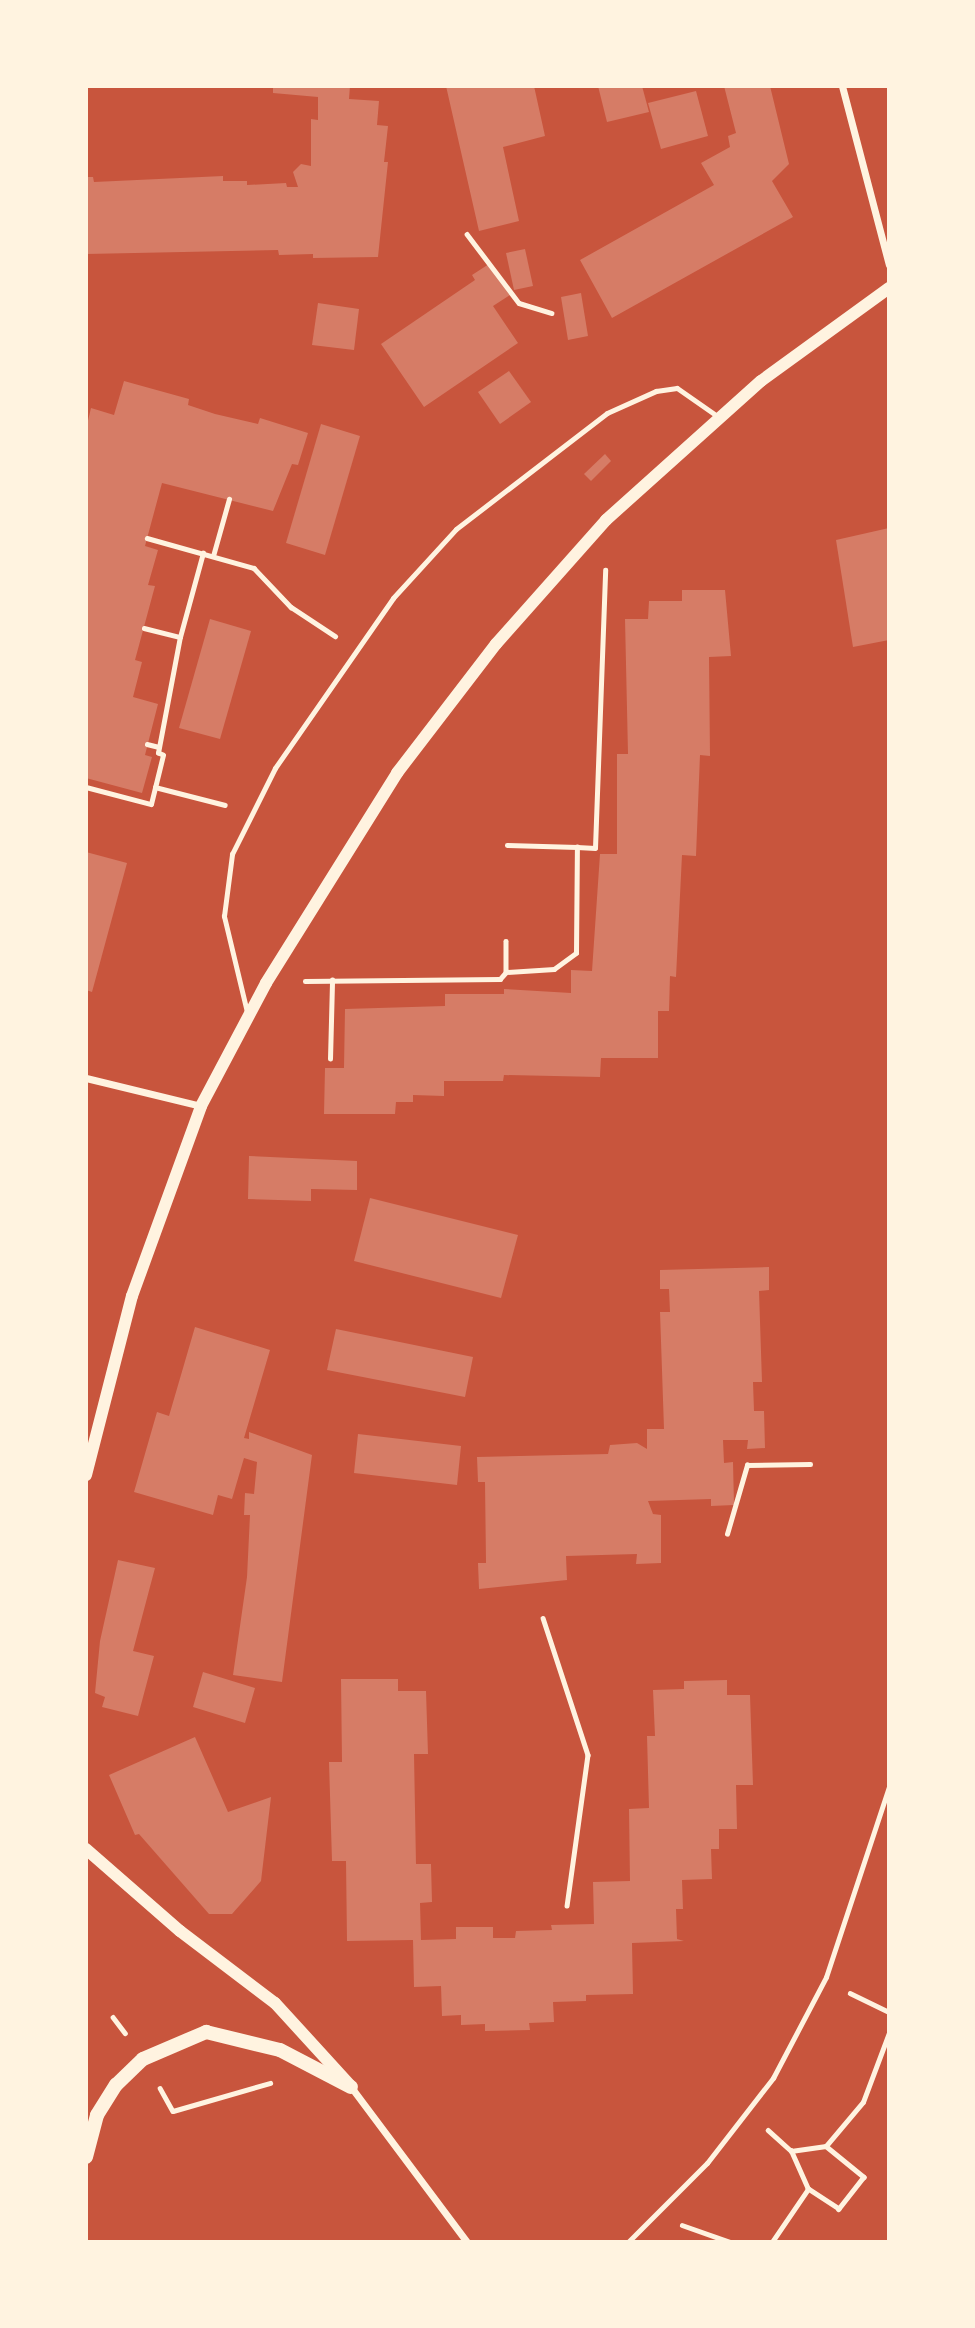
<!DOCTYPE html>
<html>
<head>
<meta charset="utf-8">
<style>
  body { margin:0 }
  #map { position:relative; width:975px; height:2328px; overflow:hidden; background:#c8553d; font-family:Raleway,sans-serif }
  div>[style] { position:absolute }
  .building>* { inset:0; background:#d67c66 }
  .path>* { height:4.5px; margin:-2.25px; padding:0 2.25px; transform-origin:2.25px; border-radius:2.25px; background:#fff3e0 }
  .service>* { height:5px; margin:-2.5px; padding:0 2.5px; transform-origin:2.5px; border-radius:2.5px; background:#fff3e0 }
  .minor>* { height:7px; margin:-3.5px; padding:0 3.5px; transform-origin:3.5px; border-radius:3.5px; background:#fff3e0 }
  .tertiary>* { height:12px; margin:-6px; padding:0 6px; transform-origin:6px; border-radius:6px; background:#fff3e0 }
  .secondary>* { height:14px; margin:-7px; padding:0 7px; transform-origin:7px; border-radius:7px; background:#fff3e0 }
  span { translate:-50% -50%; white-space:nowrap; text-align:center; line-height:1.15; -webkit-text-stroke:5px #fff3e0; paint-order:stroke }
  .frame { position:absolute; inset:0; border:88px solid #fff3e0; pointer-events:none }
</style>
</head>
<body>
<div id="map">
  <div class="building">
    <i style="clip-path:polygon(273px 86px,350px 86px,349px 99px,379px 101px,377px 125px,388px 126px,384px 162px,388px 162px,378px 257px,313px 258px,313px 254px,279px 255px,278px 250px,86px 254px,86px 177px,93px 177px,94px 182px,223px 176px,223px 181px,247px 181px,247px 185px,286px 183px,287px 187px,298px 187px,293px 172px,301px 164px,311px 166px,311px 119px,318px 120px,318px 97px,273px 93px)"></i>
    <i style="clip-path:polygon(446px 86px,534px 86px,545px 136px,503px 147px,519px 221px,479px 231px)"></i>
    <i style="clip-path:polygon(598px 86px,642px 86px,649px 112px,607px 122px)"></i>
    <i style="clip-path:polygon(724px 86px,770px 86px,789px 164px,772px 181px,793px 217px,612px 318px,580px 260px,714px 185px,701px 163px,730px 147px,728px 136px,736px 133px)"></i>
    <i style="clip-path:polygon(696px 91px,708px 136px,661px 149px,648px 103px)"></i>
    <i style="clip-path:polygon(525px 249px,533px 286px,514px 290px,506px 253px)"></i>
    <i style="clip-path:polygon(489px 264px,510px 295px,493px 306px,518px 343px,424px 407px,381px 344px,475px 280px,472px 275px)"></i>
    <i style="clip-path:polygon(581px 293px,588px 336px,568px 340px,561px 297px)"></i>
    <i style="clip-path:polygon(318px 303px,359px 309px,354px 350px,312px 345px)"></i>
    <i style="clip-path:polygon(509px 371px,531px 402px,500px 424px,478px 392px)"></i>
    <i style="clip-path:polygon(124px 381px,189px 399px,188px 405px,215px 414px,258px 424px,260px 418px,308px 433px,298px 465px,292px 464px,273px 511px,162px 483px,145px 546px,158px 550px,148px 585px,155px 586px,135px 660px,142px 662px,133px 697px,158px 704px,145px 755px,152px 757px,142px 793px,86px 778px,86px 429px,91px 408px,114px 415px)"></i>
    <i style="clip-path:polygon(321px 424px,360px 436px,325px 555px,286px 543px)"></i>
    <i style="clip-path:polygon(605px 454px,611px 461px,591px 481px,584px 474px)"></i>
    <i style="clip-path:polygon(889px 528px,889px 640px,853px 647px,836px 540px)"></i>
    <i style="clip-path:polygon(682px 590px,725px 590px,731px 656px,709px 657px,710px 756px,700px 755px,696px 856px,682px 855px,676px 977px,670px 976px,669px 1011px,658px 1011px,658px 1058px,601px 1058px,600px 1077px,504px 1075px,503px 1081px,444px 1081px,444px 1096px,413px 1095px,413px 1102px,396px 1102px,395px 1114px,324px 1114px,325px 1068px,344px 1068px,345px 1009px,445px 1006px,445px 994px,504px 994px,504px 989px,571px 993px,571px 970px,592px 971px,600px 854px,617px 854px,617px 754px,628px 754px,625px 619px,648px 619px,649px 601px,682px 601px)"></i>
    <i style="clip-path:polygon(210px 619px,251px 631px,220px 739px,179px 728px)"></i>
    <i style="clip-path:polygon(86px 852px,127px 863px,92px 992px,86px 990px)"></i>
    <i style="clip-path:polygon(249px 1156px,357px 1161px,357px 1190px,311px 1189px,311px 1201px,248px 1199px)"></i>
    <i style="clip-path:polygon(370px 1198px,518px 1235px,501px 1298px,354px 1261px)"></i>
    <i style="clip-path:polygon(769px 1267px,769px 1290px,759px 1291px,762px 1382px,753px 1382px,754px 1411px,764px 1411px,765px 1448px,747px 1449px,748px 1440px,723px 1440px,724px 1463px,733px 1462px,734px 1505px,711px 1506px,711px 1499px,648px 1501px,653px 1514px,661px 1515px,661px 1563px,636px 1564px,637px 1554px,566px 1556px,567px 1580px,479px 1589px,478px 1563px,486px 1563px,485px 1482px,478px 1482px,477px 1457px,608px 1454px,610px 1445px,637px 1443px,647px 1449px,647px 1429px,664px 1429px,660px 1312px,670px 1312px,669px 1289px,660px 1289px,660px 1270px)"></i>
    <i style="clip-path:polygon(195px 1327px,270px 1350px,244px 1438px,249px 1439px,249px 1432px,312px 1455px,282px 1682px,233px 1675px,247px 1577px,250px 1515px,244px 1515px,245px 1493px,254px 1494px,257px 1462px,244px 1458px,232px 1499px,218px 1495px,213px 1515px,134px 1492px,157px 1412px,169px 1416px)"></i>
    <i style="clip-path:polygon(336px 1329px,473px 1357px,465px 1397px,327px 1370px)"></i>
    <i style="clip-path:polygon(358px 1434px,461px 1446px,457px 1485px,354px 1473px)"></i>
    <i style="clip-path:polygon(118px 1560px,155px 1568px,133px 1651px,154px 1656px,138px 1716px,102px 1707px,105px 1697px,95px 1693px,100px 1641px)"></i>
    <i style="clip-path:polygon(203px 1672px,255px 1688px,245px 1723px,193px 1707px)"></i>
    <i style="clip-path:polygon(341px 1679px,398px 1679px,398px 1691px,426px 1691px,428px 1754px,414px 1754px,416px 1864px,431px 1864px,432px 1902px,420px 1903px,421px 1940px,456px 1939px,456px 1927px,493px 1927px,493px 1938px,515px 1938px,516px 1931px,552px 1930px,551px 1925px,594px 1924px,593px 1882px,630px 1881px,629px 1809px,649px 1808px,647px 1736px,655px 1736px,653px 1690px,684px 1689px,684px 1681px,727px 1680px,727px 1695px,750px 1695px,753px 1785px,736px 1785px,737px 1829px,719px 1829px,719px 1849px,711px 1849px,712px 1879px,682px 1880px,683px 1909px,676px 1909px,677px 1939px,684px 1941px,632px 1943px,633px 1994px,586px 1995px,586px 2001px,553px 2002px,554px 2022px,529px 2023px,530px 2030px,485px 2031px,485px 2024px,461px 2025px,461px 2015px,442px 2016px,441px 1986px,414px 1987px,413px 1940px,347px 1941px,346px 1861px,332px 1861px,329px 1762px,342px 1762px)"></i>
    <i style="clip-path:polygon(195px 1737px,228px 1812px,271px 1797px,261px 1881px,232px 1914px,209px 1914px,139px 1834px,135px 1835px,109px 1775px)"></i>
  </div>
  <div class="path">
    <i style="left:467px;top:234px;width:86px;rotate:53deg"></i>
    <i style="left:519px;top:303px;width:34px;rotate:17deg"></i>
    <i style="left:147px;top:538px;width:111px;rotate:15.7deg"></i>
    <i style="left:254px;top:568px;width:54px;rotate:46.5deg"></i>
    <i style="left:291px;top:607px;width:53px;rotate:33.4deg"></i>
    <i style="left:213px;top:556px;width:59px;rotate:-74.3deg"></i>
    <i style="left:144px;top:628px;width:37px;rotate:14deg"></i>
    <i style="left:147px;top:744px;width:12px;rotate:14deg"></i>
    <i style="left:86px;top:787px;width:67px;rotate:14.7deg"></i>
    <i style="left:151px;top:804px;width:50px;rotate:-76.2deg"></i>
    <i style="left:163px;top:755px;width:5px;rotate:-158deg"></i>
    <i style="left:158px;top:753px;width:118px;rotate:-79.3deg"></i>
    <i style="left:180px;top:637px;width:87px;rotate:-74.7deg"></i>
    <i style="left:155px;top:787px;width:72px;rotate:14.4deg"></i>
    <i style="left:507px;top:845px;width:70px;rotate:1.6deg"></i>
    <i style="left:506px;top:941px;width:31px;rotate:90deg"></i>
    <i style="left:305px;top:981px;width:195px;rotate:-0.6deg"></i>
    <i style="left:500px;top:979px;width:9px;rotate:-49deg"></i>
    <i style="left:506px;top:972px;width:48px;rotate:-3.6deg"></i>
    <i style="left:554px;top:969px;width:27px;rotate:-36deg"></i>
    <i style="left:576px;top:953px;width:106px;rotate:-89.5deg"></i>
    <i style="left:577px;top:847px;width:18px;rotate:3deg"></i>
    <i style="left:595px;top:848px;width:278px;rotate:-87.9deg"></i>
    <i style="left:330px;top:1059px;width:79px;rotate:-88.5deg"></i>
    <i style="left:727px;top:1534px;width:72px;rotate:-73.8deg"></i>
    <i style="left:747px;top:1465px;width:63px;rotate:-0.9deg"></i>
    <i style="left:543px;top:1618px;width:144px;rotate:71.8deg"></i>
    <i style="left:588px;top:1755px;width:152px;rotate:97.9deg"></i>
    <i style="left:850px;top:1993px;width:43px;rotate:26deg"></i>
    <i style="left:113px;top:2017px;width:20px;rotate:53deg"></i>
    <i style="left:160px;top:2088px;width:26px;rotate:61deg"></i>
    <i style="left:173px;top:2111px;width:101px;rotate:-16.1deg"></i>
    <i style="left:768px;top:2130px;width:31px;rotate:42deg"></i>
    <i style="left:826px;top:2146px;width:49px;rotate:39.2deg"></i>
    <i style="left:864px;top:2177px;width:41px;rotate:128deg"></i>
    <i style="left:839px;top:2209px;width:37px;rotate:-147deg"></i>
    <i style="left:808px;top:2189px;width:42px;rotate:-114.1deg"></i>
    <i style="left:791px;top:2151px;width:35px;rotate:-8deg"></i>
    <i style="left:826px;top:2146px;width:57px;rotate:-49.9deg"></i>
    <i style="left:863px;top:2102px;width:74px;rotate:-69.4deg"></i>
    <i style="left:682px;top:2225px;width:51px;rotate:19.5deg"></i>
    <i style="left:772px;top:2242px;width:64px;rotate:-55.8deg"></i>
  </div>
  <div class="service">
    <i style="left:247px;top:1012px;width:99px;rotate:-103.5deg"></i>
    <i style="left:224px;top:916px;width:63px;rotate:-82.6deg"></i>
    <i style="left:232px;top:854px;width:96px;rotate:-63.4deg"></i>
    <i style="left:275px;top:768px;width:207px;rotate:-55.2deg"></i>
    <i style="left:393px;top:598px;width:93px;rotate:-47.6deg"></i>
    <i style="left:456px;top:529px;width:190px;rotate:-37.5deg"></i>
    <i style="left:607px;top:413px;width:54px;rotate:-24.2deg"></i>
    <i style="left:656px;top:391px;width:21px;rotate:-8deg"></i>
    <i style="left:677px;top:388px;width:52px;rotate:34.9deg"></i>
    <i style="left:628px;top:2242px;width:112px;rotate:-45deg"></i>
    <i style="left:707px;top:2163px;width:108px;rotate:-52.2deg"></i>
    <i style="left:773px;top:2078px;width:114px;rotate:-62.3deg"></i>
    <i style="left:826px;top:1977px;width:201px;rotate:-71.7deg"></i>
  </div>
  <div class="minor">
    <i style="left:842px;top:86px;width:185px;rotate:75.3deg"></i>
    <i style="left:86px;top:1078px;width:118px;rotate:13.7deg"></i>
    <i style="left:351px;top:2087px;width:194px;rotate:53.2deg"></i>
  </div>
  <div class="tertiary">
    <i style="left:86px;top:1475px;width:185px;rotate:-75.6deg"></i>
    <i style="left:132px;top:1296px;width:202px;rotate:-70deg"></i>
    <i style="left:201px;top:1106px;width:139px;rotate:-62.1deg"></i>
    <i style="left:266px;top:983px;width:248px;rotate:-58deg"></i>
    <i style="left:397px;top:773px;width:163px;rotate:-52.5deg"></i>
    <i style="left:496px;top:644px;width:166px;rotate:-48.4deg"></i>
    <i style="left:606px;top:520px;width:208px;rotate:-41.9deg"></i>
    <i style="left:761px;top:381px;width:158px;rotate:-36deg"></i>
    <i style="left:86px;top:1849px;width:125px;rotate:41.1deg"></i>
    <i style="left:180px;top:1931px;width:119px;rotate:37.2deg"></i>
    <i style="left:275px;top:2003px;width:110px;rotate:47.6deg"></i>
  </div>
  <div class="secondary">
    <i style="left:86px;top:2157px;width:43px;rotate:-75.3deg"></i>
    <i style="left:97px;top:2115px;width:36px;rotate:-58deg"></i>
    <i style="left:116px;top:2085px;width:37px;rotate:-44deg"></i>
    <i style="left:143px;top:2059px;width:69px;rotate:-23.2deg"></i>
    <i style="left:206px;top:2032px;width:76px;rotate:13.7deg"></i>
    <i style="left:280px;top:2050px;width:80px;rotate:27.5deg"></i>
  </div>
  <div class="frame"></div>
</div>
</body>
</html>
